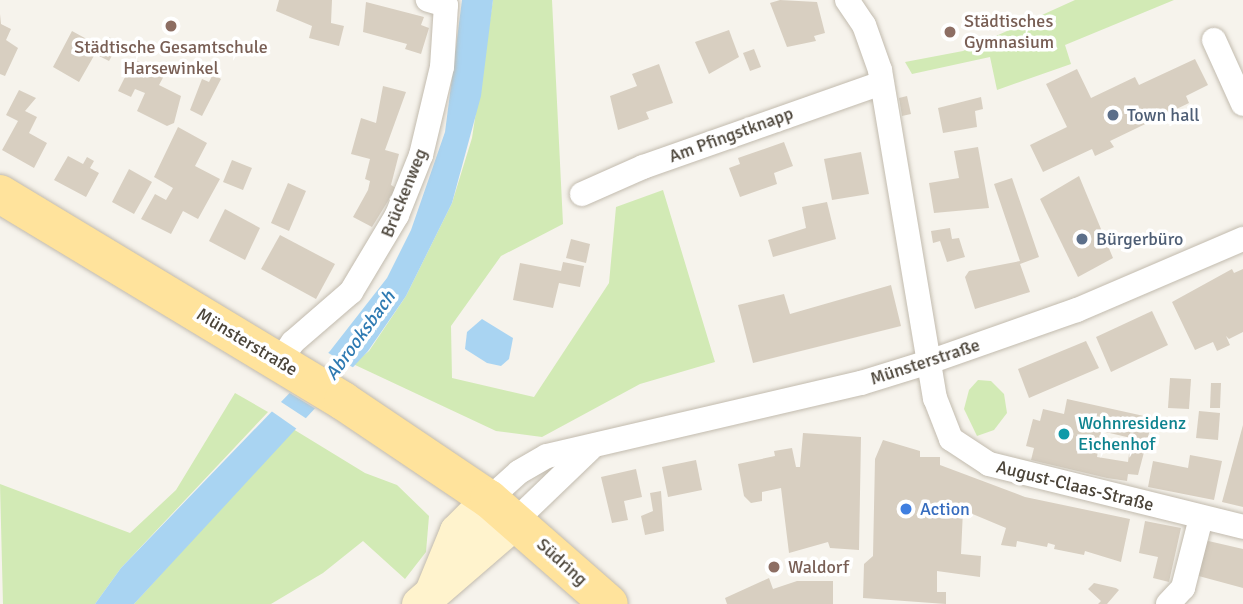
<!DOCTYPE html>
<html>
<head>
<meta charset="utf-8">
<style>
  body { margin:0 }
  #map { position:relative; width:1243px; height:604px; overflow:hidden; background:#f6f3ec; font-family:Signika,sans-serif }
  div>[style] { position:absolute }
  .green>* { inset:0; background:#d2eab5 }
  .water>* { inset:0; background:#a9d4f2 }
  .pier>* { inset:0; background:#f6f3ec }
  .building>* { inset:0; background:#d8cfc1 }
  .roads { filter:drop-shadow(0 0 2px #c2bbae) drop-shadow(0 0 2px #c2bbae) }
  .street>* { height:24px; margin:-12px; padding:0 12px; transform-origin:12px; border-radius:12px; background:#fff }
  .secondary>* { height:35px; margin:-17.5px; padding:0 17.5px; transform-origin:17.5px; border-radius:17.5px; background:#fff3cd }
  .primary>* { height:38px; margin:-19px; padding:0 19px; transform-origin:19px; border-radius:19px; background:#ffe39c }
  .dots>* { width:19px; height:19px; translate:-50% -50%; box-sizing:border-box; border:4px solid #fff; border-radius:50% }
  span { translate:-50% -50%; white-space:nowrap; text-align:center; line-height:1.15; -webkit-text-stroke:7px #fff; paint-order:stroke }
  .education-label { font-size:18px; color:#785e54 }
  .left { translate:0 -50%; text-align:left }
  .service-label { font-size:18px; color:#4e5e75 }
  .street-label { font-size:18px; color:#4b4439 }
  .culture-label { font-size:18px; color:#0d838f }
  .shop-label { font-size:18px; color:#366cbe }
  .water-label { font-size:19px; color:#2e7ab2; font-style:italic }
</style>
</head>
<body>
<div id="map">
  <div class="green">
    <i style="clip-path:polygon(493px 0,552px 0,563px 224px,501px 256px,451px 326px,452px 378px,534px 397px,609px 283px,616px 207px,663px 190px,715px 362px,640px 384px,542px 437px,496px 431px,353px 364px,369px 351px,406px 296px,452px 203px,472px 138px)"></i>
    <i style="clip-path:polygon(1075px 0,1174px 0,1065px 45px,1071px 64px,997px 90px,990px 57px,912px 74px,905px 62px,963px 51px)"></i>
    <i style="clip-path:polygon(978px 380px,991px 381px,1004px 394px,1007px 413px,994px 430px,977px 436px,964px 409px,969px 390px)"></i>
    <i style="clip-path:polygon(235px 393px,268px 412px,121px 568px,95px 604px,3px 604px,0 484px,130px 533px,176px 490px)"></i>
    <i style="clip-path:polygon(293px 429px,365px 473px,397px 485px,429px 516px,426px 552px,405px 579px,363px 541px,323px 573px,271px 604px,134px 604px)"></i>
  </div>
  <div class="water">
    <i style="clip-path:polygon(462px 0,493px 0,481px 96px,452px 203px,406px 296px,368px 351px,134px 604px,95px 604px,121px 568px,330px 351px,387px 278px,411px 230px,445px 132px)"></i>
    <i style="clip-path:polygon(482px 319px,513px 338px,509px 359px,501px 366px,487px 363px,465px 349px,467px 332px)"></i>
  </div>
  <div class="pier">
    <i style="clip-path:polygon(325px 351px,354px 368px,316px 409px,288px 392px)"></i>
    <i style="clip-path:polygon(278px 400px,307px 419px,297px 429px,267px 408px)"></i>
  </div>
  <div class="building">
    <i style="clip-path:polygon(279px 0,332px 0,331px 23px,344px 26px,339px 46px,309px 38px,312px 26px,276px 11px)"></i>
    <i style="clip-path:polygon(780px 0,817px 2px,825px 33px,814px 36px,816px 41px,787px 47px,770px 3px)"></i>
    <i style="clip-path:polygon(366px 2px,424px 17px,421px 25px,429px 28px,421px 54px,405px 49px,407px 44px,363px 32px)"></i>
    <i style="clip-path:polygon(0 14px,1px 24px,11px 29px,6px 40px,18px 48px,5px 76px,0 74px)"></i>
    <i style="clip-path:polygon(729px 30px,739px 57px,709px 74px,695px 42px)"></i>
    <i style="clip-path:polygon(72px 31px,103px 48px,109px 37px,119px 43px,109px 61px,95px 54px,79px 82px,53px 67px)"></i>
    <i style="clip-path:polygon(754px 49px,761px 67px,750px 71px,743px 53px)"></i>
    <i style="clip-path:polygon(134px 59px,165px 74px,159px 85px,181px 96px,174px 123px,167px 126px,137px 111px,145px 93px,135px 89px,131px 97px,118px 91px)"></i>
    <i style="clip-path:polygon(1195px 59px,1208px 85px,1186px 96px,1189px 103px,1110px 141px,1114px 147px,1095px 156px,1092px 149px,1043px 172px,1030px 145px,1067px 127px,1046px 84px,1077px 69px,1091px 98px,1135px 77px,1139px 85px)"></i>
    <i style="clip-path:polygon(659px 64px,673px 103px,646px 112px,649px 119px,618px 130px,610px 96px,637px 86px,632px 74px)"></i>
    <i style="clip-path:polygon(213px 74px,221px 79px,202px 116px,190px 110px,202px 79px,209px 82px)"></i>
    <i style="clip-path:polygon(383px 86px,406px 92px,385px 150px,399px 154px,391px 185px,396px 188px,372px 227px,353px 217px,368px 190px,370px 181px,365px 179px,370px 159px,351px 154px,361px 118px,376px 123px)"></i>
    <i style="clip-path:polygon(19px 90px,36px 98px,25px 111px,37px 117px,29px 133px,47px 143px,34px 168px,2px 150px,18px 121px,6px 115px)"></i>
    <i style="clip-path:polygon(907px 96px,911px 114px,902px 116px,899px 98px)"></i>
    <i style="clip-path:polygon(981px 97px,983px 109px,975px 111px,977px 127px,943px 133px,938px 108px)"></i>
    <i style="clip-path:polygon(178px 127px,207px 143px,195px 166px,220px 179px,198px 219px,183px 211px,171px 234px,141px 219px,155px 194px,166px 200px,173px 188px,154px 177px)"></i>
    <i style="clip-path:polygon(784px 142px,793px 166px,774px 173px,777px 184px,740px 197px,729px 168px,740px 164px,738px 158px)"></i>
    <i style="clip-path:polygon(978px 147px,989px 208px,934px 213px,929px 183px,959px 178px,954px 151px)"></i>
    <i style="clip-path:polygon(861px 152px,869px 194px,832px 200px,824px 159px)"></i>
    <i style="clip-path:polygon(68px 156px,83px 164px,87px 157px,94px 161px,90px 168px,99px 173px,86px 197px,54px 180px)"></i>
    <i style="clip-path:polygon(232px 160px,252px 168px,243px 190px,223px 182px)"></i>
    <i style="clip-path:polygon(129px 169px,152px 182px,134px 214px,112px 202px)"></i>
    <i style="clip-path:polygon(1079px 176px,1113px 258px,1078px 277px,1040px 199px)"></i>
    <i style="clip-path:polygon(1012px 178px,1039px 257px,1020px 264px,1030px 292px,975px 309px,965px 277px,969px 271px,1020px 261px,994px 184px)"></i>
    <i style="clip-path:polygon(288px 183px,306px 191px,289px 231px,271px 223px)"></i>
    <i style="clip-path:polygon(827px 202px,836px 239px,773px 257px,768px 240px,806px 228px,802px 207px)"></i>
    <i style="clip-path:polygon(225px 209px,260px 228px,245px 260px,209px 241px)"></i>
    <i style="clip-path:polygon(950px 228px,952px 239px,959px 238px,965px 257px,947px 262px,940px 241px,933px 243px,931px 231px)"></i>
    <i style="clip-path:polygon(280px 235px,335px 264px,316px 299px,261px 269px)"></i>
    <i style="clip-path:polygon(571px 239px,590px 244px,586px 263px,566px 258px)"></i>
    <i style="clip-path:polygon(563px 262px,584px 266px,580px 287px,559px 283px,553px 308px,513px 300px,520px 263px,561px 271px)"></i>
    <i style="clip-path:polygon(1232px 269px,1234px 273px,1243px 269px,1243px 332px,1229px 339px,1226px 336px,1230px 345px,1217px 351px,1213px 342px,1195px 350px,1172px 302px)"></i>
    <i style="clip-path:polygon(891px 285px,901px 326px,753px 363px,738px 305px,784px 294px,790px 314px)"></i>
    <i style="clip-path:polygon(1152px 311px,1168px 345px,1111px 372px,1096px 337px)"></i>
    <i style="clip-path:polygon(1086px 341px,1099px 368px,1029px 398px,1018px 369px)"></i>
    <i style="clip-path:polygon(1170px 378px,1191px 379px,1189px 409px,1168px 408px)"></i>
    <i style="clip-path:polygon(1211px 383px,1221px 383px,1220px 408px,1210px 408px)"></i>
    <i style="clip-path:polygon(evenodd,1067px 399px,1153px 418px,1138px 475px,1128px 474px,1127px 481px,1107px 478px,1031px 460px,1034px 448px,1026px 446px,1033px 419px,1040px 421px,1043px 409px,1064px 414px,1067px 399px,1101px 431px,1131px 438px,1128px 462px,1097px 457px,1101px 431px)"></i>
    <i style="clip-path:polygon(1199px 411px,1220px 413px,1218px 440px,1196px 438px)"></i>
    <i style="clip-path:polygon(1243px 425px,1243px 507px,1222px 502px)"></i>
    <i style="clip-path:polygon(803px 433px,861px 437px,859px 550px,830px 548px,828px 542px,789px 553px,781px 488px,762px 492px,762px 501px,751px 503px,744px 496px,738px 464px,775px 456px,774px 451px,792px 448px,796px 467px,800px 467px)"></i>
    <i style="clip-path:polygon(883px 440px,920px 451px,920px 457px,940px 457px,940px 465px,1025px 497px,1130px 519px,1121px 562px,1085px 551px,1084px 555px,1054px 549px,1055px 545px,1048px 543px,1047px 547px,1017px 541px,1016px 547px,1001px 545px,1006px 528px,963px 510px,961px 554px,981px 556px,980px 577px,937px 571px,937px 592px,946px 592px,946px 604px,863px 598px,864px 564px,873px 556px,875px 459px)"></i>
    <i style="clip-path:polygon(1190px 455px,1222px 461px,1214px 500px,1148px 487px,1153px 461px,1188px 468px)"></i>
    <i style="clip-path:polygon(696px 460px,702px 490px,668px 497px,662px 467px)"></i>
    <i style="clip-path:polygon(636px 469px,642px 497px,624px 501px,628px 520px,612px 523px,601px 477px)"></i>
    <i style="clip-path:polygon(661px 491px,664px 531px,645px 535px,641px 516px,653px 511px,650px 493px)"></i>
    <i style="clip-path:polygon(1145px 521px,1181px 528px,1169px 582px,1153px 578px,1158px 557px,1139px 553px)"></i>
    <i style="clip-path:polygon(1204px 540px,1243px 549px,1243px 588px,1195px 575px)"></i>
    <i style="clip-path:polygon(769px 578px,773px 589px,797px 581px,833px 581px,833px 604px,727px 604px,725px 598px)"></i>
    <i style="clip-path:polygon(1094px 583px,1116px 588px,1119px 590px,1107px 604px,1098px 604px,1101px 601px,1088px 589px)"></i>
  </div>
  <div class="roads">
    <div class="street">
      <i style="left:847px;top:0;width:30px;rotate:56deg"></i>
      <i style="left:864px;top:25px;width:48px;rotate:70.4deg"></i>
      <i style="left:880px;top:70px;width:333px;rotate:80.5deg"></i>
      <i style="left:935px;top:398px;width:44px;rotate:68.7deg"></i>
      <i style="left:951px;top:439px;width:45px;rotate:33.3deg"></i>
      <i style="left:989px;top:464px;width:262px;rotate:13.9deg"></i>
      <i style="left:1214px;top:40px;width:70px;rotate:65.6deg"></i>
      <i style="left:582px;top:194px;width:67px;rotate:-23.9deg"></i>
      <i style="left:643px;top:167px;width:253px;rotate:-19.4deg"></i>
      <i style="left:280px;top:361px;width:23px;rotate:-56deg"></i>
      <i style="left:293px;top:342px;width:77px;rotate:-40.8deg"></i>
      <i style="left:351px;top:292px;width:90px;rotate:-59.1deg"></i>
      <i style="left:397px;top:215px;width:65px;rotate:-68.2deg"></i>
      <i style="left:421px;top:155px;width:90px;rotate:-76.6deg"></i>
      <i style="left:442px;top:67px;width:62px;rotate:-86.3deg"></i>
      <i style="left:446px;top:5px;width:19px;rotate:-164deg"></i>
      <i style="left:489px;top:499px;width:40px;rotate:-42deg"></i>
      <i style="left:519px;top:472px;width:32px;rotate:-30deg"></i>
      <i style="left:547px;top:456px;width:322px;rotate:-13.1deg"></i>
      <i style="left:861px;top:383px;width:71px;rotate:-17.2deg"></i>
      <i style="left:929px;top:362px;width:157px;rotate:-19.4deg"></i>
      <i style="left:1077px;top:310px;width:181px;rotate:-23.2deg"></i>
      <i style="left:515px;top:521px;width:104px;rotate:-43.8deg"></i>
      <i style="left:1168px;top:604px;width:22px;rotate:-47deg"></i>
      <i style="left:1183px;top:588px;width:72px;rotate:-75.6deg"></i>
    </div>
    <div class="secondary">
      <i style="left:432px;top:592px;width:66px;rotate:-67.7deg"></i>
      <i style="left:457px;top:531px;width:45px;rotate:-45deg"></i>
      <i style="left:419px;top:604px;width:127px;rotate:-40.8deg"></i>
    </div>
    <div class="primary">
      <i style="left:0;top:194px;width:401px;rotate:31.1deg"></i>
      <i style="left:343px;top:401px;width:176px;rotate:33.9deg"></i>
      <i style="left:489px;top:499px;width:159px;rotate:41.2deg"></i>
    </div>
  </div>
  <div class="dots">
    <i style="left:171px;top:26px;background:#8d6e63"></i>
    <i style="left:950px;top:32px;background:#8d6e63"></i>
    <i style="left:1113px;top:115px;background:#5c6f8a"></i>
    <i style="left:1082px;top:239px;background:#5c6f8a"></i>
    <i style="left:1064px;top:434px;background:#0f9aa8"></i>
    <i style="left:906px;top:509px;background:#3f7fe0"></i>
    <i style="left:774px;top:567px;background:#8d6e63"></i>
  </div>
  <div class="education-label">
    <span class="left" style="left:964px;top:32px">Städtisches<br>Gymnasium</span>
    <span style="left:171px;top:58px">Städtische Gesamtschule<br>Harsewinkel</span>
    <span class="left" style="left:788px;top:567px">Waldorf</span>
  </div>
  <div class="service-label">
    <span class="left" style="left:1127px;top:115px">Town hall</span>
    <span class="left" style="left:1096px;top:239px">Bürgerbüro</span>
  </div>
  <div class="street-label">
    <span style="left:731px;top:135px;rotate:-20deg">Am Pfingstknapp</span>
    <span style="left:404px;top:193px;rotate:-68deg">Brückenweg</span>
    <span style="left:247px;top:342px;rotate:31deg">Münsterstraße</span>
    <span style="left:925px;top:362px;rotate:-18deg">Münsterstraße</span>
    <span style="left:1075px;top:486px;rotate:14deg">August-Claas-Straße</span>
    <span style="left:562px;top:562px;rotate:42deg">Südring</span>
  </div>
  <div class="culture-label">
    <span class="left" style="left:1078px;top:434px">Wohnresidenz<br>Eichenhof</span>
  </div>
  <div class="shop-label">
    <span class="left" style="left:920px;top:509px">Action</span>
  </div>
  <div class="water-label">
    <span style="left:361px;top:336px;rotate:-54deg">Abrooksbach</span>
  </div>
</div>
</body>
</html>
